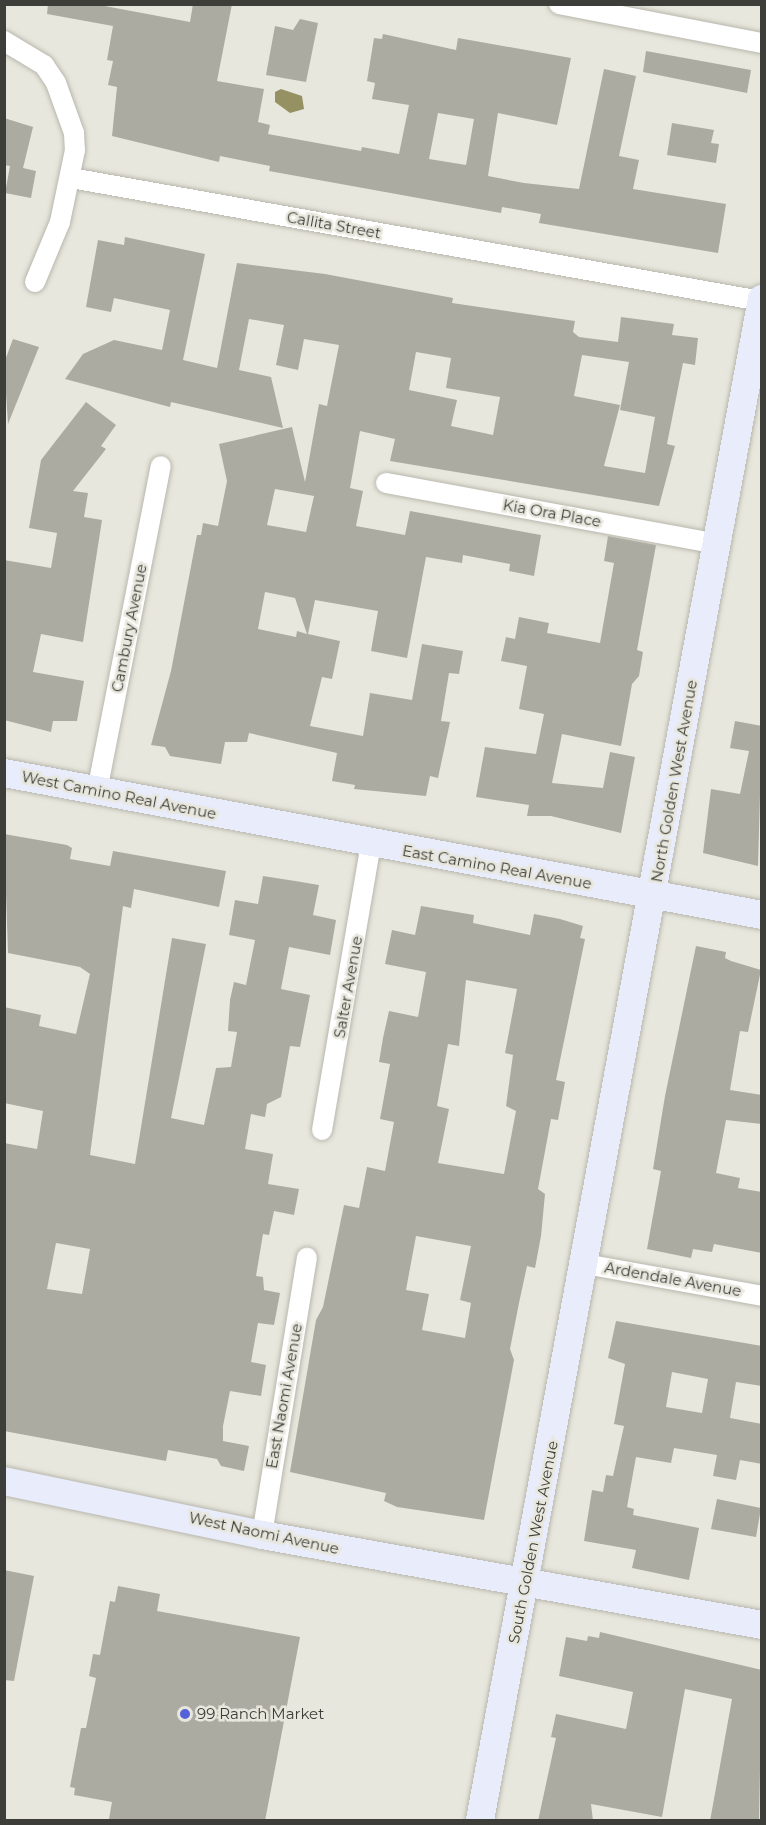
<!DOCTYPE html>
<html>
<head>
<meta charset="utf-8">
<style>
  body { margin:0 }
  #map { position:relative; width:766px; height:1825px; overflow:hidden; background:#e8e7dd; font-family:Montserrat,sans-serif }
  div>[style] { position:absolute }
  .water>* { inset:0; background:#959162 }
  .building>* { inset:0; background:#acaba1 }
  .roads { filter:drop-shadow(0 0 2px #b8b7ad) drop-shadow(0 0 2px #b8b7ad) }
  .street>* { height:20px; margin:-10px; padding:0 10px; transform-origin:10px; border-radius:10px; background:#fff }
  .secondary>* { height:28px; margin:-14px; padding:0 14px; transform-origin:14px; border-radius:14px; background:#e8ecfb }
  .dots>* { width:16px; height:16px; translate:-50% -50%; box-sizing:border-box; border:3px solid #e8e7dd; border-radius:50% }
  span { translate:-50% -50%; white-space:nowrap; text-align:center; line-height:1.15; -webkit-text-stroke:5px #e8e7dd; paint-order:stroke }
  .street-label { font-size:15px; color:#3d3d39 }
  .poi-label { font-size:15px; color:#3d3d39 }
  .left { translate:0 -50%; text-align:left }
  .frame { position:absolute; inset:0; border:6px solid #3d3d39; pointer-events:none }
</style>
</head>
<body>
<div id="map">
  <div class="water">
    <i style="clip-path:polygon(281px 89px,302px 96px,304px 109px,290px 113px,275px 102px,275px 92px)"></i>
  </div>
  <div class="building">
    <i style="clip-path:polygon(evenodd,48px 4px,94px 4px,190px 22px,193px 4px,232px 4px,217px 81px,264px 89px,258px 122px,270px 125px,268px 134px,361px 151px,362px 147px,399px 154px,409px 105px,372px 99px,375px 83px,367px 81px,374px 38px,382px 39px,383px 34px,456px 50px,458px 38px,571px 58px,557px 125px,498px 113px,488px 176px,524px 183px,579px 189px,604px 69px,636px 76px,619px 156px,639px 160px,633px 189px,726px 204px,718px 253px,539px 223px,541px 214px,502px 207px,501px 213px,269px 171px,270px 166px,220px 156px,219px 162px,112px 136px,117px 87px,108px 85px,113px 61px,107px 60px,113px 26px,47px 14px,48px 4px,438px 113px,474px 119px,466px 165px,429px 159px,438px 113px)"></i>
    <i style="clip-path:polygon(300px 19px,318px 23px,306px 82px,266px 75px,275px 26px,293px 30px)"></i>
    <i style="clip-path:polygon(646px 51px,751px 70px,747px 93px,643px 72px)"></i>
    <i style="clip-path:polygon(4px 118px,33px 127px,23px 168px,36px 171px,31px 198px,5px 193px,10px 166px,4px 165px)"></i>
    <i style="clip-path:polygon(672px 123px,714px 130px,711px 143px,719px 144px,716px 163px,667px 155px)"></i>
    <i style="clip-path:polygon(evenodd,125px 237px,205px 254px,183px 360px,217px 368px,237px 263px,325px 274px,453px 298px,452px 303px,575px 321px,573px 332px,579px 337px,618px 342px,621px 317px,674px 324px,672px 335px,698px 338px,695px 365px,683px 363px,667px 444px,675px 446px,659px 506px,390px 461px,395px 439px,360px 431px,350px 488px,363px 491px,356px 526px,405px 535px,410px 511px,541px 535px,534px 576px,509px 571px,510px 564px,463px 555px,462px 563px,426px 557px,407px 658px,371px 651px,378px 611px,315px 600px,308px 634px,340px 641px,332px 679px,322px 677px,310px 726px,363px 736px,370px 693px,412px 700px,422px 644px,463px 651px,459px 674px,449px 673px,441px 721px,450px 722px,438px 778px,430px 776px,426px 796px,354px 789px,355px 785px,332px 781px,337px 753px,249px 733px,247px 742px,225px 742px,221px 764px,170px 756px,165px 747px,151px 745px,171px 671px,197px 535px,201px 535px,203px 523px,218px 526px,227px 481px,219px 444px,292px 427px,305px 482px,319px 404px,327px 406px,339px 345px,304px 339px,298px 370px,276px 365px,284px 325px,249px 319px,239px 370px,271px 377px,283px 428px,171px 402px,170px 407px,65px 379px,83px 354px,114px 340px,162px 350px,170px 310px,114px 298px,111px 312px,86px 307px,98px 240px,124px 245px,125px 237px,416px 352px,451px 358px,446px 388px,500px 397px,493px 435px,451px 426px,457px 400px,409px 390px,416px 352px,125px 237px,582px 355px,629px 362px,620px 410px,655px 417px,645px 473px,604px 466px,620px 405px,574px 396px,582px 355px,125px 237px,275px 489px,314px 496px,306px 532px,267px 525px,275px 489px,125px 237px,265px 592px,295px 598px,307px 634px,297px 631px,296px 637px,258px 629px,265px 592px)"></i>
    <i style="clip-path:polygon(13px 339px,39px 347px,8px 424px,4px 363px)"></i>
    <i style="clip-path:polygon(86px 402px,116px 425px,101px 446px,106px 449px,73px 491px,88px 493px,84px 517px,102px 520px,83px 642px,41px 634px,33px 672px,84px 681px,77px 721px,53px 721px,51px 732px,4px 720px,4px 560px,51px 568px,57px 533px,29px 528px,41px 460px)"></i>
    <i style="clip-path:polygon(608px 536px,656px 545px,637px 650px,643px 652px,639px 676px,632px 684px,621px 746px,562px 734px,552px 783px,603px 788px,610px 752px,635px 757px,621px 833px,551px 816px,527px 816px,529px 805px,476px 797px,485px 747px,536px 754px,544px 714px,519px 709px,527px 666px,501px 661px,506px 637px,515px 639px,519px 617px,549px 623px,547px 633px,600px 643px,614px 563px,604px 561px)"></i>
    <i style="clip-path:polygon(735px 721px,762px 726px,758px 866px,703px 853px,711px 789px,740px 794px,749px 751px,730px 748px)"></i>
    <i style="clip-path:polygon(evenodd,4px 834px,67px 845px,72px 848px,70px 859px,110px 866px,113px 851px,226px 871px,219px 907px,134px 889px,131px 908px,123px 906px,90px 1155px,135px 1164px,172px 938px,206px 944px,171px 1118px,204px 1125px,216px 1068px,231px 1067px,237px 1032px,228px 1031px,230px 1000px,234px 982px,246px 985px,255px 940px,229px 935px,235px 900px,258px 904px,263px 876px,295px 881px,319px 885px,313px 915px,336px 920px,330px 955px,289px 947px,281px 989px,310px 995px,300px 1047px,290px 1046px,281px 1097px,267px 1104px,265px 1117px,251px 1114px,245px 1149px,273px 1154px,268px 1184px,299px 1189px,294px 1215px,274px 1211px,269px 1235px,263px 1234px,256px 1276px,263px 1277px,264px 1290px,280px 1293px,274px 1325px,258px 1323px,251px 1362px,266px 1365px,261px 1396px,230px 1391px,223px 1426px,223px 1441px,249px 1446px,244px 1471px,221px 1466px,217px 1459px,168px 1450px,166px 1461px,4px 1431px,4px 1143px,37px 1149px,43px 1111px,4px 1103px,4px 1007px,41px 1015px,39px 1026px,76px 1034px,90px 974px,80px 967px,8px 953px,4px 834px,56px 1243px,90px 1249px,82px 1294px,47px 1289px,56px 1243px)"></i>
    <i style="clip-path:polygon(evenodd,421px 906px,474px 915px,473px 923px,530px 935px,534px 914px,560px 919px,583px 926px,580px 938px,585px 939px,556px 1080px,565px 1082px,558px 1120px,551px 1119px,538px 1189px,545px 1194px,541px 1236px,535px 1268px,527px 1266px,519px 1303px,510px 1349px,514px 1360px,484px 1520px,397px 1507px,384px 1501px,386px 1493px,290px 1472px,316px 1320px,323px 1307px,344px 1205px,359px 1208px,367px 1167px,385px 1171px,394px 1122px,380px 1119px,390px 1064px,379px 1062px,383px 1038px,389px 1011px,418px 1017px,426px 972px,385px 964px,392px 930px,415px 935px,421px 906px,466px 980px,517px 989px,505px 1053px,513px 1055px,506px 1106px,516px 1111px,504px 1174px,438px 1163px,449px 1109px,437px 1106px,448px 1044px,459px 1046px,466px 980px,421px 906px,416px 1236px,471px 1246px,460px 1300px,471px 1303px,465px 1338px,422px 1330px,429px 1294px,406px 1290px,416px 1236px)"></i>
    <i style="clip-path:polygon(696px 946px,726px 952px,725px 958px,731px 961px,761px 970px,748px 1032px,740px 1031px,730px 1090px,762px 1095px,762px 1124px,726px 1120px,716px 1173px,740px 1178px,738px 1188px,762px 1192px,762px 1253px,714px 1244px,712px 1252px,693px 1249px,691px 1258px,647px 1249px,661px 1171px,653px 1169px,665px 1096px)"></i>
    <i style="clip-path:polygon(evenodd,616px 1321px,762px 1346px,762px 1386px,736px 1382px,730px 1418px,762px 1424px,762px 1464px,740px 1460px,736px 1480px,713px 1476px,717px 1455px,674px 1448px,671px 1463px,636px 1457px,627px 1507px,634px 1509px,633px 1515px,699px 1528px,689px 1580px,632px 1568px,636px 1550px,584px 1541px,592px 1490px,603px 1492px,606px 1475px,613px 1476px,624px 1426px,614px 1424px,625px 1364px,608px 1358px,616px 1321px,672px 1372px,708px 1379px,702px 1413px,666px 1407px,672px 1372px)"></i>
    <i style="clip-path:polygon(717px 1499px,761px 1508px,756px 1537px,711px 1529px)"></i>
    <i style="clip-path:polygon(4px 1570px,34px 1576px,14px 1681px,4px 1680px)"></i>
    <i style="clip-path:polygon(118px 1586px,160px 1594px,157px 1611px,300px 1637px,265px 1821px,119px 1821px,109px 1819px,112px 1802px,74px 1795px,75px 1788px,70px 1787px,81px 1728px,86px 1728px,96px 1678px,89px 1676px,93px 1654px,100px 1655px,110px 1601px,115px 1602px)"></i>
    <i style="clip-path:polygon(600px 1632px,762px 1670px,759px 1821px,710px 1821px,732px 1699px,685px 1689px,662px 1817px,591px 1804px,593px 1821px,538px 1821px,556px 1738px,551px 1737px,556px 1714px,626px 1729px,633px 1692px,559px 1676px,566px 1637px,587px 1641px,588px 1636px,599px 1638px)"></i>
  </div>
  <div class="roads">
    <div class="street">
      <i style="left:559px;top:4px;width:207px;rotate:10.9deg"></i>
      <i style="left:4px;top:41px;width:47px;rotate:31deg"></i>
      <i style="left:44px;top:65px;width:22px;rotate:56deg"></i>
      <i style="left:56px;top:83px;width:53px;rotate:70.2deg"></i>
      <i style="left:74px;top:133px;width:17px;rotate:87deg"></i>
      <i style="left:75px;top:150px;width:74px;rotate:101.8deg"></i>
      <i style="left:60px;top:222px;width:65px;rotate:112.6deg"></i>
      <i style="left:71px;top:178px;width:701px;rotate:10.11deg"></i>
      <i style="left:386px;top:483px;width:338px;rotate:10.4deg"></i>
      <i style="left:97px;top:791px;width:331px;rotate:-78.9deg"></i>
      <i style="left:322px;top:1130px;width:290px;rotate:-80.3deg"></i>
      <i style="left:585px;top:1264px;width:180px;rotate:10.2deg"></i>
      <i style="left:262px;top:1535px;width:281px;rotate:-80.8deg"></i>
    </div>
    <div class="secondary">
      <i style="left:4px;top:773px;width:771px;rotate:10.61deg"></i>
      <i style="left:4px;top:1481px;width:264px;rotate:11.8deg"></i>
      <i style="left:262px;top:1535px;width:508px;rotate:10.2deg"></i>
      <i style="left:480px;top:1820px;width:1547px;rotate:-79.5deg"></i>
    </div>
  </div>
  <div class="dots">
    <i style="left:185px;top:1714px;background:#5362d8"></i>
  </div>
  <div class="street-label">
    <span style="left:334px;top:225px;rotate:10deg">Callita Street</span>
    <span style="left:552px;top:513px;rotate:10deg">Kia Ora Place</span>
    <span style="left:129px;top:628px;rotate:-79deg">Cambury Avenue</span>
    <span style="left:674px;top:781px;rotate:-80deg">North Golden West Avenue</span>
    <span style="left:119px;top:795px;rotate:11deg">West Camino Real Avenue</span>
    <span style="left:497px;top:867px;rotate:10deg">East Camino Real Avenue</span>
    <span style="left:348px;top:987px;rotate:-80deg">Salter Avenue</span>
    <span style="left:673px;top:1279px;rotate:10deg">Ardendale Avenue</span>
    <span style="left:284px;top:1396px;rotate:-80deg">East Naomi Avenue</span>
    <span style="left:264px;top:1533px;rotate:12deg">West Naomi Avenue</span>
    <span style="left:533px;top:1542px;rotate:-79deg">South Golden West Avenue</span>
  </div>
  <div class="poi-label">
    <span class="left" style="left:197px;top:1714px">99 Ranch Market</span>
  </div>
  <div class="frame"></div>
</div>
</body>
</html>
